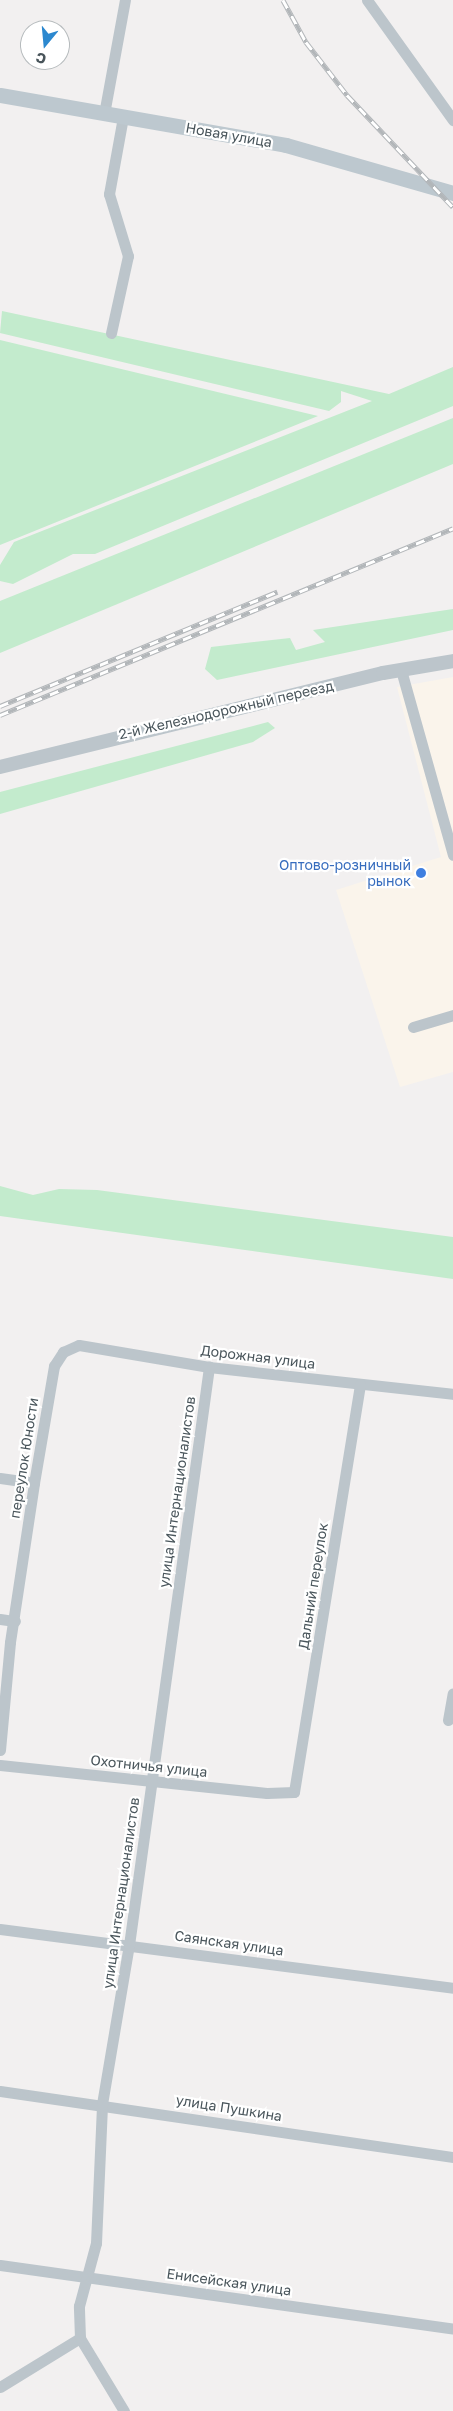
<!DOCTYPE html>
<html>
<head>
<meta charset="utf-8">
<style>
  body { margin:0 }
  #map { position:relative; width:453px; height:2411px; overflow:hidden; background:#f2f0f0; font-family:"Golos Text",sans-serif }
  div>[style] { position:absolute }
  .commercial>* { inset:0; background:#faf4eb }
  .green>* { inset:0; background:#c3ebcd }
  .minor>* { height:11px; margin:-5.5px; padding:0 5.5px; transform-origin:5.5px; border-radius:5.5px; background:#bcc5cb }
  .tertiary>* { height:14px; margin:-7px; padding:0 7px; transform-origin:7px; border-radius:7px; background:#bcc5cb }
  .secondary>* { height:15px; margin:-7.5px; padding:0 7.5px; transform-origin:7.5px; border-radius:7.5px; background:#bdc8cf }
  .rail>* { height:5px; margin-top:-2.5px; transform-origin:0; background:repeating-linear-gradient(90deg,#fff 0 9px,#b2b6b9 0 18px); box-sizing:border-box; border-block:1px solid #b2b6b9 }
  .dots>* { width:14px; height:14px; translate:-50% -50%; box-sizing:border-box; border:2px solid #fff; border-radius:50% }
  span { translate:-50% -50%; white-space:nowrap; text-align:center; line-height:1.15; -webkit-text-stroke:4.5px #fff; paint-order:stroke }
  .street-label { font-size:14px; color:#49555b }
  .shop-label { font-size:14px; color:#366cbe }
  .right { translate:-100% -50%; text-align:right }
  .north { position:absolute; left:20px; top:20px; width:50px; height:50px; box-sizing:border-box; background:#fff; border:1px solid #b6bbbd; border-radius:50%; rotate:197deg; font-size:14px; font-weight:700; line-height:20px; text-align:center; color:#49555b }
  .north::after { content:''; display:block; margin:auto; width:18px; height:22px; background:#2c88cf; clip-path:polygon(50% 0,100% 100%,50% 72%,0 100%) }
</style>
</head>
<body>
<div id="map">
  <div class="commercial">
    <i style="clip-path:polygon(453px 677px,453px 1072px,400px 1087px,336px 890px,441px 857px,397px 687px)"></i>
  </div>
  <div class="green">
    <i style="clip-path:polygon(2px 311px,389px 394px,453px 367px,453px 406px,95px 554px,73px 554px,13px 584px,0 581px,0 565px,14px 542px,372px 401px,341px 391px,341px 402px,329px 411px,0 333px)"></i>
    <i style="clip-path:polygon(0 340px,318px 416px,0 545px)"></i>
    <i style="clip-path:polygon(453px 418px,453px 464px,0 653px,0 601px)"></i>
    <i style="clip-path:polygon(453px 609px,453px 630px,217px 680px,205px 669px,211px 647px,290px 638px,296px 650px,325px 642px,313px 630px)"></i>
    <i style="clip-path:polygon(268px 722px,275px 728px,253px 742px,0 814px,0 792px)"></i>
    <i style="clip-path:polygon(0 1186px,33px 1195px,59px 1189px,97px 1190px,453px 1237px,453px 1279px,0 1216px)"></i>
  </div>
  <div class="minor">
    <i style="left:367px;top:0;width:148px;rotate:54.4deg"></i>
    <i style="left:104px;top:114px;width:116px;rotate:-79.6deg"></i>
    <i style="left:111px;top:333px;width:79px;rotate:-77.6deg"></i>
    <i style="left:128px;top:256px;width:65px;rotate:-107deg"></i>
    <i style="left:109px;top:194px;width:78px;rotate:-79.7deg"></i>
    <i style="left:401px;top:670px;width:192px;rotate:74.3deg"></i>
    <i style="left:413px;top:1027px;width:42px;rotate:-16.7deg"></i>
    <i style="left:0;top:1478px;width:34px;rotate:8deg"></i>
    <i style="left:0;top:1619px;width:15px;rotate:8deg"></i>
    <i style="left:448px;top:1720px;width:27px;rotate:-80deg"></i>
    <i style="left:0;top:1750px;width:108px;rotate:-84.7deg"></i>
    <i style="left:10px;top:1642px;width:161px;rotate:-81.4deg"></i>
    <i style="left:34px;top:1483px;width:119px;rotate:-80.3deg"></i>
    <i style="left:54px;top:1366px;width:17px;rotate:-57deg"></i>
    <i style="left:63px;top:1352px;width:17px;rotate:-24deg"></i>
    <i style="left:79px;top:1345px;width:132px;rotate:9.6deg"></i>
    <i style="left:209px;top:1367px;width:245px;rotate:6.3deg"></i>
    <i style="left:0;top:1765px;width:268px;rotate:6deg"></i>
    <i style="left:267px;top:1793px;width:27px;rotate:-2deg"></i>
    <i style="left:294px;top:1792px;width:413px;rotate:-80.8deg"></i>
    <i style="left:0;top:1929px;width:457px;rotate:7.4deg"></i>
    <i style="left:0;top:2091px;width:458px;rotate:8.3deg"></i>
    <i style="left:0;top:2265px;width:457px;rotate:8deg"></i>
    <i style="left:0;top:2387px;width:94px;rotate:-31.5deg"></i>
    <i style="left:124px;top:2411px;width:85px;rotate:-121.1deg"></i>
    <i style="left:80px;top:2338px;width:32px;rotate:-92deg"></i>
    <i style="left:79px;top:2306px;width:65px;rotate:-74.9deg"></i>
    <i style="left:96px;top:2243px;width:139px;rotate:-87.5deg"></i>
    <i style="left:102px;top:2104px;width:161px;rotate:-80.4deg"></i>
    <i style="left:129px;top:1945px;width:584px;rotate:-82.12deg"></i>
  </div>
  <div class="tertiary">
    <i style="left:0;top:767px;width:394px;rotate:-13.8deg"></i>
    <i style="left:383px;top:673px;width:71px;rotate:-9.7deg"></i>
  </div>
  <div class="secondary">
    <i style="left:0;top:95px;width:290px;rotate:9.9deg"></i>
    <i style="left:286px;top:145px;width:174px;rotate:16deg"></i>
  </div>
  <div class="rail">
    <i style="left:283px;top:0;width:48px;rotate:61.3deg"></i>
    <i style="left:306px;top:42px;width:67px;rotate:52.3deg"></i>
    <i style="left:347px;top:95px;width:154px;rotate:46.6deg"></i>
    <i style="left:0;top:706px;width:300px;rotate:-22.4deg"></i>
    <i style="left:0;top:715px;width:490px;rotate:-22.4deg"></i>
  </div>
  <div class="dots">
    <i style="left:421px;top:873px;background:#3f7fe0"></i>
  </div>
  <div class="street-label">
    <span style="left:229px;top:135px;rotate:10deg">Новая улица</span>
    <span style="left:226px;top:710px;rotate:-13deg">2-й Железнодорожный переезд</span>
    <span style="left:258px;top:1357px;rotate:7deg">Дорожная улица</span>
    <span style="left:24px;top:1458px;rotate:-81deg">переулок Юности</span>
    <span style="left:177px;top:1492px;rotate:-82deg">улица Интернационалистов</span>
    <span style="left:313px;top:1586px;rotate:-81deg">Дальний переулок</span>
    <span style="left:149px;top:1766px;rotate:6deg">Охотничья улица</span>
    <span style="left:121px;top:1893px;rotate:-82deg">улица Интернационалистов</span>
    <span style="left:229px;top:1943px;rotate:8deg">Саянская улица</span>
    <span style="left:229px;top:2108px;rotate:9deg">улица Пушкина</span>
    <span style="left:229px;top:2282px;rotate:8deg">Енисейская улица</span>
  </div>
  <div class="shop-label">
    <span class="right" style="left:411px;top:873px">Оптово-розничный<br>рынок</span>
  </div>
  <div class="north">С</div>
</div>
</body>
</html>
